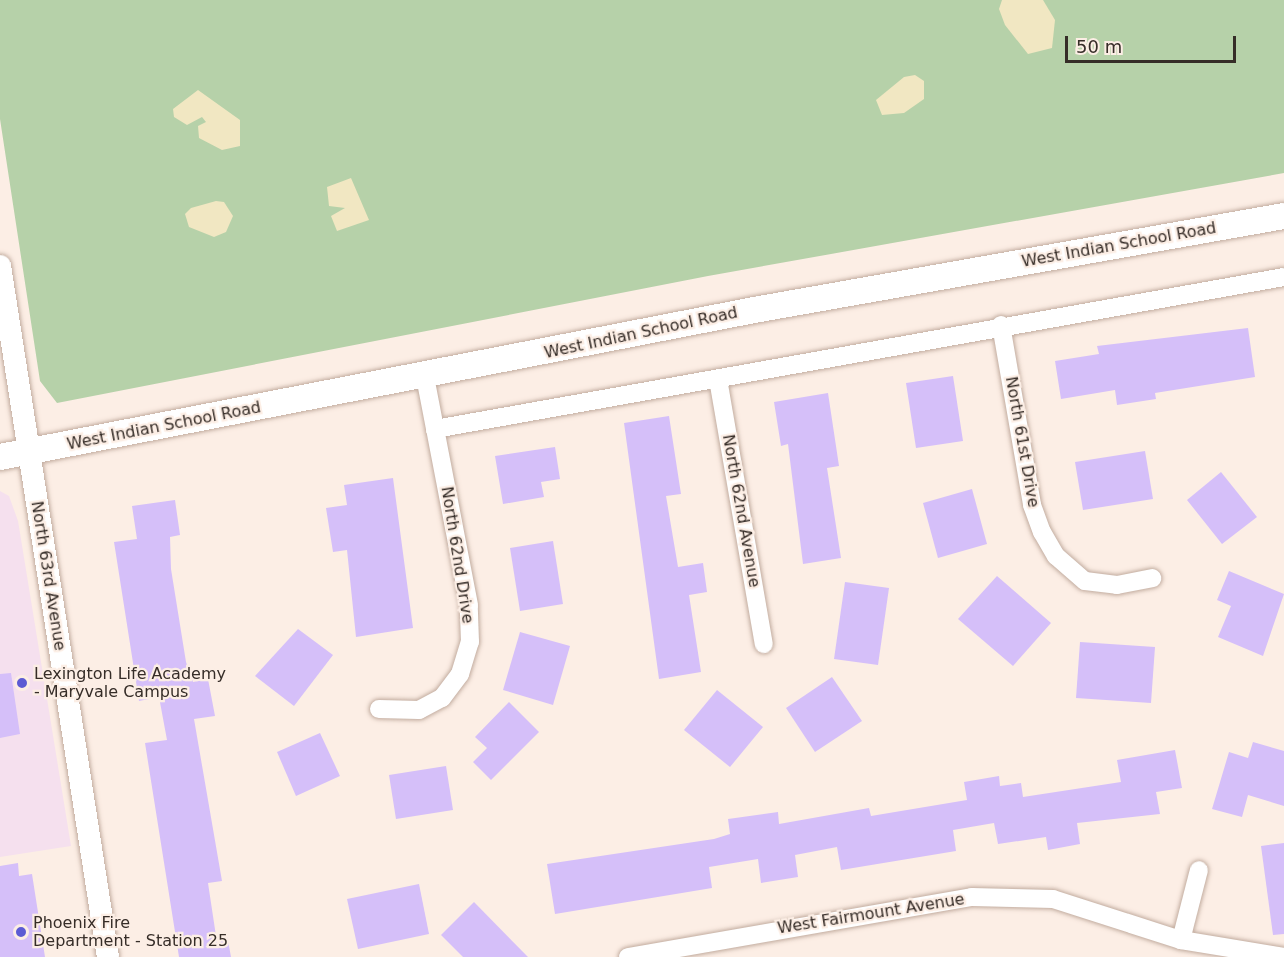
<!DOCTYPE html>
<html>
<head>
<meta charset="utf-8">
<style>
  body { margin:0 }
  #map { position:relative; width:1284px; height:957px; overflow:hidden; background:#fceee5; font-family:"DejaVu Sans",sans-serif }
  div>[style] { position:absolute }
  .education>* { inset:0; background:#f5e0ee }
  .green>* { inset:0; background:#b6d1a9 }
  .sand>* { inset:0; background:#f1e7c2 }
  .building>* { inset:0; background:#d5bff9 }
  .roads { filter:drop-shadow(0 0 2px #c2ac9f) drop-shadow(0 0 2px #c2ac9f) }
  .minor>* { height:18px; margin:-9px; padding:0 9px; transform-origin:9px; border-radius:9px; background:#fff }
  .tertiary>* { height:22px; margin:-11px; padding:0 11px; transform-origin:11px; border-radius:11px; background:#fff }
  .secondary>* { height:26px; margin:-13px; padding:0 13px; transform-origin:13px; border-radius:13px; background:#fff }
  .dots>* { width:16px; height:16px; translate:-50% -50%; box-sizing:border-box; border:3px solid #fceee5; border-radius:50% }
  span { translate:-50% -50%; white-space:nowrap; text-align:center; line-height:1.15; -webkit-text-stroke:4.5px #fceee5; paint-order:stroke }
  .street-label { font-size:16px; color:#362d28 }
  .poi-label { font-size:16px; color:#362d28 }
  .left { translate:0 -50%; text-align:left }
  .scale { position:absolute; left:1065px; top:36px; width:171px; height:27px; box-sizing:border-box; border:3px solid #362d28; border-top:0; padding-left:8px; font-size:18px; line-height:21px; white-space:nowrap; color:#362d28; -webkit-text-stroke:4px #fceee5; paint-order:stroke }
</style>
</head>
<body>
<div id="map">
  <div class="education">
    <i style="clip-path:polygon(0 491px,9px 496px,18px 521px,71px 846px,0 857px)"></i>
  </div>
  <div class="green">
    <i style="clip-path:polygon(0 0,1284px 0,1284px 173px,708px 276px,57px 403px,40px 381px,0 119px)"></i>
  </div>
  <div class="sand">
    <i style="clip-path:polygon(1002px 0,1043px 0,1055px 20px,1052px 48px,1028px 54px,1005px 25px,999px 9px)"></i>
    <i style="clip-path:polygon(915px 75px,924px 81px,924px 99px,904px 113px,882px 115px,876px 100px,904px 77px)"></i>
    <i style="clip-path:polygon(198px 90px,240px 120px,240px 146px,222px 150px,199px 138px,198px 126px,206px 122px,202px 117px,187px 125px,174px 117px,173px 109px)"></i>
    <i style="clip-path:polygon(351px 178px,369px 220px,337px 231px,331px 216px,345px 208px,329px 206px,327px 187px)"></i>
    <i style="clip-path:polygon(216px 201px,224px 202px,233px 216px,226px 232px,214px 237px,189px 227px,185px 214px,191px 208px)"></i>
  </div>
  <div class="building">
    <i style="clip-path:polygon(1248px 328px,1255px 377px,1155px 393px,1156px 399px,1117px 405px,1115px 390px,1061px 399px,1055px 361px,1099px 354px,1097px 346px)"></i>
    <i style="clip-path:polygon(953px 376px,963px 441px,916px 448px,906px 383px)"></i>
    <i style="clip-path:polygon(828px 393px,839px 466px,827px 468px,841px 558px,803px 564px,788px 444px,781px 446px,774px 402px)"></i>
    <i style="clip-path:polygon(669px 416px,681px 494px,666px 496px,678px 567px,703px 563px,707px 592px,689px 595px,701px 672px,659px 679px,624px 423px)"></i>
    <i style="clip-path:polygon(555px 447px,560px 479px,541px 482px,544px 497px,503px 504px,495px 456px)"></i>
    <i style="clip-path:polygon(1145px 451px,1153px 499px,1083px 510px,1075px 462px)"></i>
    <i style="clip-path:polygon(1221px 472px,1257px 517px,1222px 544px,1187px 500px)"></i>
    <i style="clip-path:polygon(393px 478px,413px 628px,356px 637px,347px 550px,333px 552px,326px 508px,347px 505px,344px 485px)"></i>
    <i style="clip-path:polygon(972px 489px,987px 544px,938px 558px,923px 503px)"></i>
    <i style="clip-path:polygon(175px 500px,180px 535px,170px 537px,171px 569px,186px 662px,193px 682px,208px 679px,215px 716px,194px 719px,222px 881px,208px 883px,216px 936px,227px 935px,231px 957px,179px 957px,145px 743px,167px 740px,159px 697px,139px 701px,114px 542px,137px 539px,132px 506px)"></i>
    <i style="clip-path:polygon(553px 541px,563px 604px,520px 611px,510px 548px)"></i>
    <i style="clip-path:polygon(1229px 571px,1284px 594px,1263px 656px,1218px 637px,1231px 606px,1217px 600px)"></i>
    <i style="clip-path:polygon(997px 576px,1051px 623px,1013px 666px,958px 619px)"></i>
    <i style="clip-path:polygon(845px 582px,889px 588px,878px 665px,834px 659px)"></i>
    <i style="clip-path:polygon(298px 629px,333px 655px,294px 706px,255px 676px)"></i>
    <i style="clip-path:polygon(520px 632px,570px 646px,553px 705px,503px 690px)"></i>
    <i style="clip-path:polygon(1080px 642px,1155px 647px,1151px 703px,1076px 698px)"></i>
    <i style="clip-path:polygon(11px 673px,20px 734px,0 738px,0 674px)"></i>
    <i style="clip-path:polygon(832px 677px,862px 721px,815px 752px,786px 708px)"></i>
    <i style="clip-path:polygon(717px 690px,763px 727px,730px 767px,684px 730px)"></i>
    <i style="clip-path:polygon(509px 702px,539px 732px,491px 780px,473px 762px,487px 748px,475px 737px)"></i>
    <i style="clip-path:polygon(320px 733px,340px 776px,296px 796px,277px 752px)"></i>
    <i style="clip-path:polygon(1253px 742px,1284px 751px,1284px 806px,1248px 795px,1242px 817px,1212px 809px,1229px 752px,1248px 758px)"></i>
    <i style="clip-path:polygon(1175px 750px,1182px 788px,1156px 792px,1160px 814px,1077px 823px,1080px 844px,1048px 850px,1046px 837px,998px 844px,994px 823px,953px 830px,956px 851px,841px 870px,837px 847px,795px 855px,798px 877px,761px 883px,758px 859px,709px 867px,712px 888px,555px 914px,547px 864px,714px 839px,730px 834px,728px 819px,778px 812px,779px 824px,869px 808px,871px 816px,967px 800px,964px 782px,999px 776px,1000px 786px,1021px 783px,1023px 797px,1121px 782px,1117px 760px)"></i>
    <i style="clip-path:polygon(446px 766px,453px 810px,396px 819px,389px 775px)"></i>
    <i style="clip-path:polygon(1284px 843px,1284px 934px,1273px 935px,1261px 846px)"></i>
    <i style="clip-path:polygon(18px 863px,19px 876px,32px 874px,45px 957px,0 957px,0 866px)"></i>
    <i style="clip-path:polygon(419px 884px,429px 934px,358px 949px,347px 899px)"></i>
    <i style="clip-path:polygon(474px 902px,528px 957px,463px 957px,441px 935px)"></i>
  </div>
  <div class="roads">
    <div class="minor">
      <i style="left:1001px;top:325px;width:183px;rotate:80.2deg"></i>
      <i style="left:1032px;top:505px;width:29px;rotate:70deg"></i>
      <i style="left:1042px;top:532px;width:28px;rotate:60deg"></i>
      <i style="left:1056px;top:556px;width:38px;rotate:41deg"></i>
      <i style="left:1085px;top:581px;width:32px;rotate:7deg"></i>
      <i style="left:1117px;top:585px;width:36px;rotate:-11deg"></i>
      <i style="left:718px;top:379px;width:269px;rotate:80.2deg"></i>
      <i style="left:435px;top:429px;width:862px;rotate:-10.15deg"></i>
      <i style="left:379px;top:709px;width:40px;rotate:1.4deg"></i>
      <i style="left:419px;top:710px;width:26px;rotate:-28deg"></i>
      <i style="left:442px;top:698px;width:30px;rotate:-53deg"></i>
      <i style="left:460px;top:674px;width:34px;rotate:-73deg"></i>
      <i style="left:470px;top:642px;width:37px;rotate:-92deg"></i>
      <i style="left:469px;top:605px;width:232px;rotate:-100.9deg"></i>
      <i style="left:1181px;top:940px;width:72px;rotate:-75.6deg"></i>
      <i style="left:628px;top:957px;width:349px;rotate:-9.9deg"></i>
      <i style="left:972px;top:897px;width:81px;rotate:1.4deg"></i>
      <i style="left:1053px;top:899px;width:134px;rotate:17.8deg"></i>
      <i style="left:1181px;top:940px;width:104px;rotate:9.4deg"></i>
    </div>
    <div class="tertiary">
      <i style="left:0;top:266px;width:699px;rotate:81.12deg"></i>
    </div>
    <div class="secondary">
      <i style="left:0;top:457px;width:768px;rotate:-11.03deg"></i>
      <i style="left:754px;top:310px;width:538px;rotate:-10.06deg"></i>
    </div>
  </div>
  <div class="dots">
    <i style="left:22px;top:683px;background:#5c5bd3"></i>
    <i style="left:21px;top:932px;background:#5c5bd3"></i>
  </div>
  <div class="street-label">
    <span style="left:1119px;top:245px;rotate:-10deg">West Indian School Road</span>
    <span style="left:641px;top:333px;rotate:-12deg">West Indian School Road</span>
    <span style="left:164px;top:426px;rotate:-11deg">West Indian School Road</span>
    <span style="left:1022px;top:442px;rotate:80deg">North 61st Drive</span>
    <span style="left:741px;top:511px;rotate:80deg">North 62nd Avenue</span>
    <span style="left:457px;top:555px;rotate:81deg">North 62nd Drive</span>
    <span style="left:48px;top:576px;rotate:81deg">North 63rd Avenue</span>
    <span style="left:871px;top:914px;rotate:-9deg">West Fairmount Avenue</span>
  </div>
  <div class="poi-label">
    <span class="left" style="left:34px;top:683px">Lexington Life Academy<br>- Maryvale Campus</span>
    <span class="left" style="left:33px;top:932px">Phoenix Fire<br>Department - Station 25</span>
  </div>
  <div class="scale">50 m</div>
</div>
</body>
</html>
